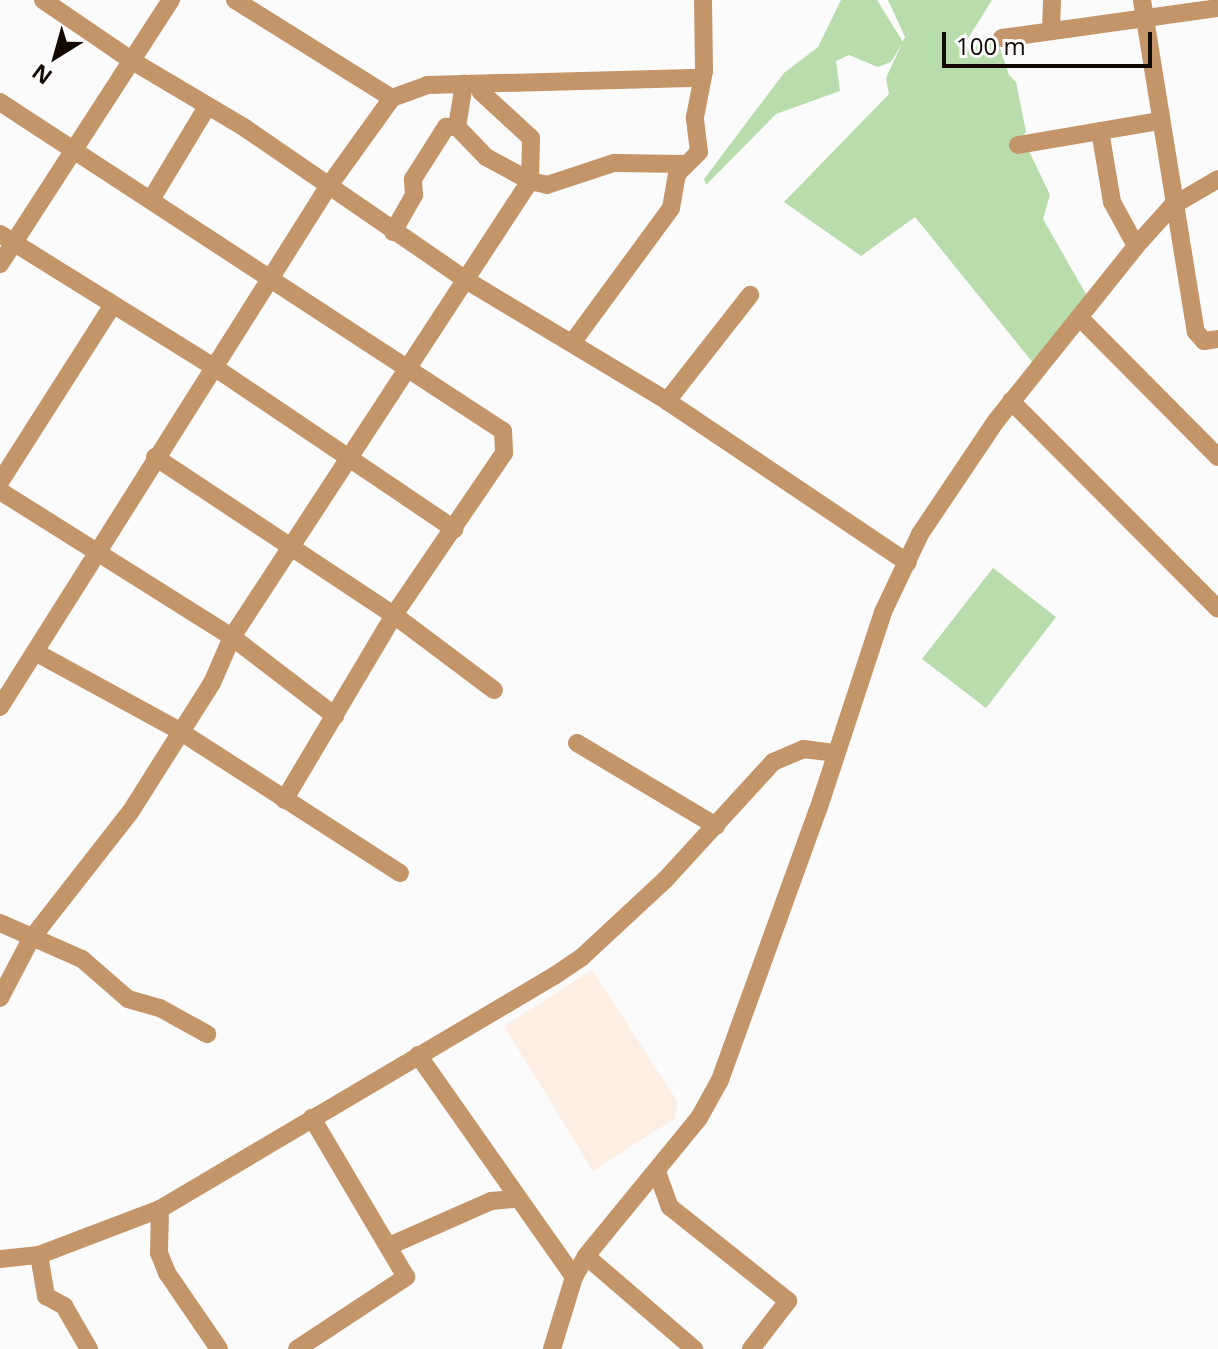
<!DOCTYPE html>
<html>
<head>
<meta charset="utf-8">
<style>
  body { margin:0 }
  #map { position:relative; width:1218px; height:1349px; overflow:hidden; background:#fbfbfb; font-family:"Open Sans",sans-serif }
  div>[style] { position:absolute }
  .built>* { inset:0; background:#fceee2 }
  .green>* { inset:0; background:#b8dcab }
  .minor>* { height:18px; margin:-9px; padding:0 9px; transform-origin:9px; border-radius:9px; background:#c5956a }
  span { translate:-50% -50%; white-space:nowrap; text-align:center; line-height:1.15; -webkit-text-stroke:6px #fbfbfb; paint-order:stroke }
  .north { position:absolute; left:16px; top:16px; width:80px; height:80px; -webkit-text-stroke:6px #fbfbfb; paint-order:stroke; rotate:217deg; font-size:22px; font-weight:700; line-height:32px; text-align:center; color:#120903 }
  .north::after { content:''; display:block; margin:auto; width:28px; height:36px; background:#120903; clip-path:polygon(50% 0,100% 100%,50% 72%,0 100%) }
  .scale { position:absolute; left:942px; top:32px; width:210px; height:36px; box-sizing:border-box; border:4px solid #120903; border-top:0; padding-left:10px; font-size:24px; line-height:28px; white-space:nowrap; color:#120903; -webkit-text-stroke:6px #fbfbfb; paint-order:stroke }
</style>
</head>
<body>
<div id="map">
  <div class="built">
    <i style="clip-path:polygon(592px 970px,678px 1102px,674px 1119px,593px 1171px,504px 1026px)"></i>
  </div>
  <div class="green">
    <i style="clip-path:polygon(841px 0,877px 0,903px 42px,891px 62px,878px 67px,849px 55px,836px 61px,840px 91px,776px 114px,706px 185px,704px 179px,784px 73px,818px 47px)"></i>
    <i style="clip-path:polygon(888px 0,992px 0,964px 45px,972px 50px,986px 36px,998px 42px,1009px 75px,1016px 82px,1026px 132px,1015px 146px,1029px 151px,1050px 195px,1043px 219px,1091px 303px,1038px 369px,915px 217px,861px 256px,784px 202px,889px 94px,886px 78px,905px 37px)"></i>
    <i style="clip-path:polygon(993px 568px,1056px 617px,986px 708px,922px 659px)"></i>
  </div>
  <div class="minor">
    <i style="left:43px;top:0;width:110px;rotate:34.3deg"></i>
    <i style="left:134px;top:62px;width:129px;rotate:30.7deg"></i>
    <i style="left:245px;top:128px;width:268px;rotate:34.5deg"></i>
    <i style="left:466px;top:280px;width:235px;rotate:31deg"></i>
    <i style="left:667px;top:401px;width:290px;rotate:33.9deg"></i>
    <i style="left:235px;top:0;width:185px;rotate:32deg"></i>
    <i style="left:1142px;top:0;width:336px;rotate:80.8deg"></i>
    <i style="left:1196px;top:332px;width:12px;rotate:48deg"></i>
    <i style="left:1204px;top:341px;width:14px;rotate:-8deg"></i>
    <i style="left:1051px;top:30px;width:30px;rotate:-88deg"></i>
    <i style="left:1002px;top:38px;width:218px;rotate:-7.9deg"></i>
    <i style="left:485px;top:84px;width:9px;rotate:117deg"></i>
    <i style="left:481px;top:92px;width:68px;rotate:42.6deg"></i>
    <i style="left:531px;top:138px;width:43px;rotate:91.3deg"></i>
    <i style="left:530px;top:181px;width:17px;rotate:13deg"></i>
    <i style="left:547px;top:185px;width:71px;rotate:-18.2deg"></i>
    <i style="left:614px;top:163px;width:72px;rotate:0.8deg"></i>
    <i style="left:0;top:102px;width:601px;rotate:33.19deg"></i>
    <i style="left:503px;top:431px;width:22px;rotate:87deg"></i>
    <i style="left:504px;top:453px;width:196px;rotate:124.2deg"></i>
    <i style="left:394px;top:615px;width:215px;rotate:120.7deg"></i>
    <i style="left:1100px;top:131px;width:72px;rotate:80.4deg"></i>
    <i style="left:1112px;top:202px;width:50px;rotate:61.4deg"></i>
    <i style="left:1018px;top:145px;width:144px;rotate:-9.6deg"></i>
    <i style="left:152px;top:198px;width:106px;rotate:-58.9deg"></i>
    <i style="left:393px;top:232px;width:43px;rotate:-60.4deg"></i>
    <i style="left:414px;top:195px;width:16px;rotate:-94deg"></i>
    <i style="left:413px;top:179px;width:62px;rotate:-57.6deg"></i>
    <i style="left:446px;top:127px;width:11px"></i>
    <i style="left:0;top:234px;width:252px;rotate:31.9deg"></i>
    <i style="left:214px;top:367px;width:290px;rotate:34deg"></i>
    <i style="left:0;top:264px;width:315px;rotate:-57.1deg"></i>
    <i style="left:1080px;top:318px;width:196px;rotate:45.2deg"></i>
    <i style="left:572px;top:343px;width:167px;rotate:-53.7deg"></i>
    <i style="left:671px;top:208px;width:35px;rotate:-80deg"></i>
    <i style="left:677px;top:174px;width:31px;rotate:-45deg"></i>
    <i style="left:699px;top:152px;width:35px;rotate:-97deg"></i>
    <i style="left:695px;top:117px;width:47px;rotate:-78.9deg"></i>
    <i style="left:704px;top:71px;width:71px;rotate:-90.8deg"></i>
    <i style="left:667px;top:401px;width:135px;rotate:-51.9deg"></i>
    <i style="left:1011px;top:401px;width:293px;rotate:45.1deg"></i>
    <i style="left:155px;top:457px;width:287px;rotate:33.5deg"></i>
    <i style="left:394px;top:615px;width:125px;rotate:36.9deg"></i>
    <i style="left:0;top:482px;width:209px;rotate:-57.5deg"></i>
    <i style="left:0;top:491px;width:274px;rotate:32.2deg"></i>
    <i style="left:232px;top:637px;width:130px;rotate:37.5deg"></i>
    <i style="left:37px;top:653px;width:161px;rotate:28.6deg"></i>
    <i style="left:178px;top:730px;width:264px;rotate:32.8deg"></i>
    <i style="left:0;top:707px;width:615px;rotate:-57.76deg"></i>
    <i style="left:328px;top:187px;width:110px;rotate:-54.3deg"></i>
    <i style="left:392px;top:98px;width:37px;rotate:-20deg"></i>
    <i style="left:427px;top:85px;width:274px;rotate:-1.5deg"></i>
    <i style="left:577px;top:743px;width:162px;rotate:30.8deg"></i>
    <i style="left:0;top:923px;width:90px;rotate:23.7deg"></i>
    <i style="left:82px;top:959px;width:61px;rotate:41deg"></i>
    <i style="left:128px;top:999px;width:33px;rotate:16deg"></i>
    <i style="left:160px;top:1008px;width:54px;rotate:29deg"></i>
    <i style="left:0;top:998px;width:67px;rotate:-62.3deg"></i>
    <i style="left:31px;top:939px;width:162px;rotate:-52deg"></i>
    <i style="left:131px;top:811px;width:151px;rotate:-57.7deg"></i>
    <i style="left:212px;top:683px;width:50px;rotate:-66.5deg"></i>
    <i style="left:232px;top:637px;width:545px;rotate:-56.84deg"></i>
    <i style="left:530px;top:181px;width:50px;rotate:-151.4deg"></i>
    <i style="left:486px;top:157px;width:42px;rotate:-134deg"></i>
    <i style="left:457px;top:127px;width:44px;rotate:-80.8deg"></i>
    <i style="left:418px;top:1055px;width:271px;rotate:54.9deg"></i>
    <i style="left:657px;top:1172px;width:37px;rotate:70deg"></i>
    <i style="left:670px;top:1207px;width:151px;rotate:38.5deg"></i>
    <i style="left:788px;top:1301px;width:61px;rotate:127.6deg"></i>
    <i style="left:160px;top:1209px;width:44px;rotate:91.3deg"></i>
    <i style="left:159px;top:1253px;width:22px;rotate:68deg"></i>
    <i style="left:167px;top:1273px;width:92px;rotate:55.6deg"></i>
    <i style="left:389px;top:1246px;width:111px;rotate:-23.8deg"></i>
    <i style="left:491px;top:1201px;width:25px;rotate:-5deg"></i>
    <i style="left:39px;top:1255px;width:42px;rotate:80.3deg"></i>
    <i style="left:46px;top:1296px;width:21px;rotate:29deg"></i>
    <i style="left:64px;top:1306px;width:50px;rotate:59.8deg"></i>
    <i style="left:586px;top:1256px;width:143px;rotate:40.7deg"></i>
    <i style="left:0;top:1259px;width:39px;rotate:-6deg"></i>
    <i style="left:39px;top:1255px;width:129px;rotate:-20.8deg"></i>
    <i style="left:160px;top:1209px;width:458px;rotate:-30.6deg"></i>
    <i style="left:554px;top:976px;width:34px;rotate:-34deg"></i>
    <i style="left:582px;top:957px;width:113px;rotate:-42.9deg"></i>
    <i style="left:665px;top:880px;width:160px;rotate:-47.5deg"></i>
    <i style="left:773px;top:762px;width:33px;rotate:-23deg"></i>
    <i style="left:803px;top:749px;width:32px;rotate:7deg"></i>
    <i style="left:297px;top:1349px;width:131px;rotate:-33.4deg"></i>
    <i style="left:406px;top:1277px;width:185px;rotate:-120.6deg"></i>
    <i style="left:552px;top:1349px;width:75px;rotate:-73deg"></i>
    <i style="left:574px;top:1277px;width:24px;rotate:-60deg"></i>
    <i style="left:586px;top:1256px;width:178px;rotate:-50.7deg"></i>
    <i style="left:699px;top:1118px;width:43px;rotate:-61.1deg"></i>
    <i style="left:720px;top:1080px;width:287px;rotate:-70.1deg"></i>
    <i style="left:818px;top:810px;width:208px;rotate:-71.8deg"></i>
    <i style="left:883px;top:612px;width:86px;rotate:-64.6deg"></i>
    <i style="left:920px;top:534px;width:136px;rotate:-56.1deg"></i>
    <i style="left:996px;top:421px;width:224px;rotate:-51.3deg"></i>
    <i style="left:1136px;top:246px;width:54px;rotate:-48deg"></i>
    <i style="left:1172px;top:206px;width:53px;rotate:-30.4deg"></i>
  </div>
  <div class="north">N</div>
  <div class="scale">100 m</div>
</div>
</body>
</html>
